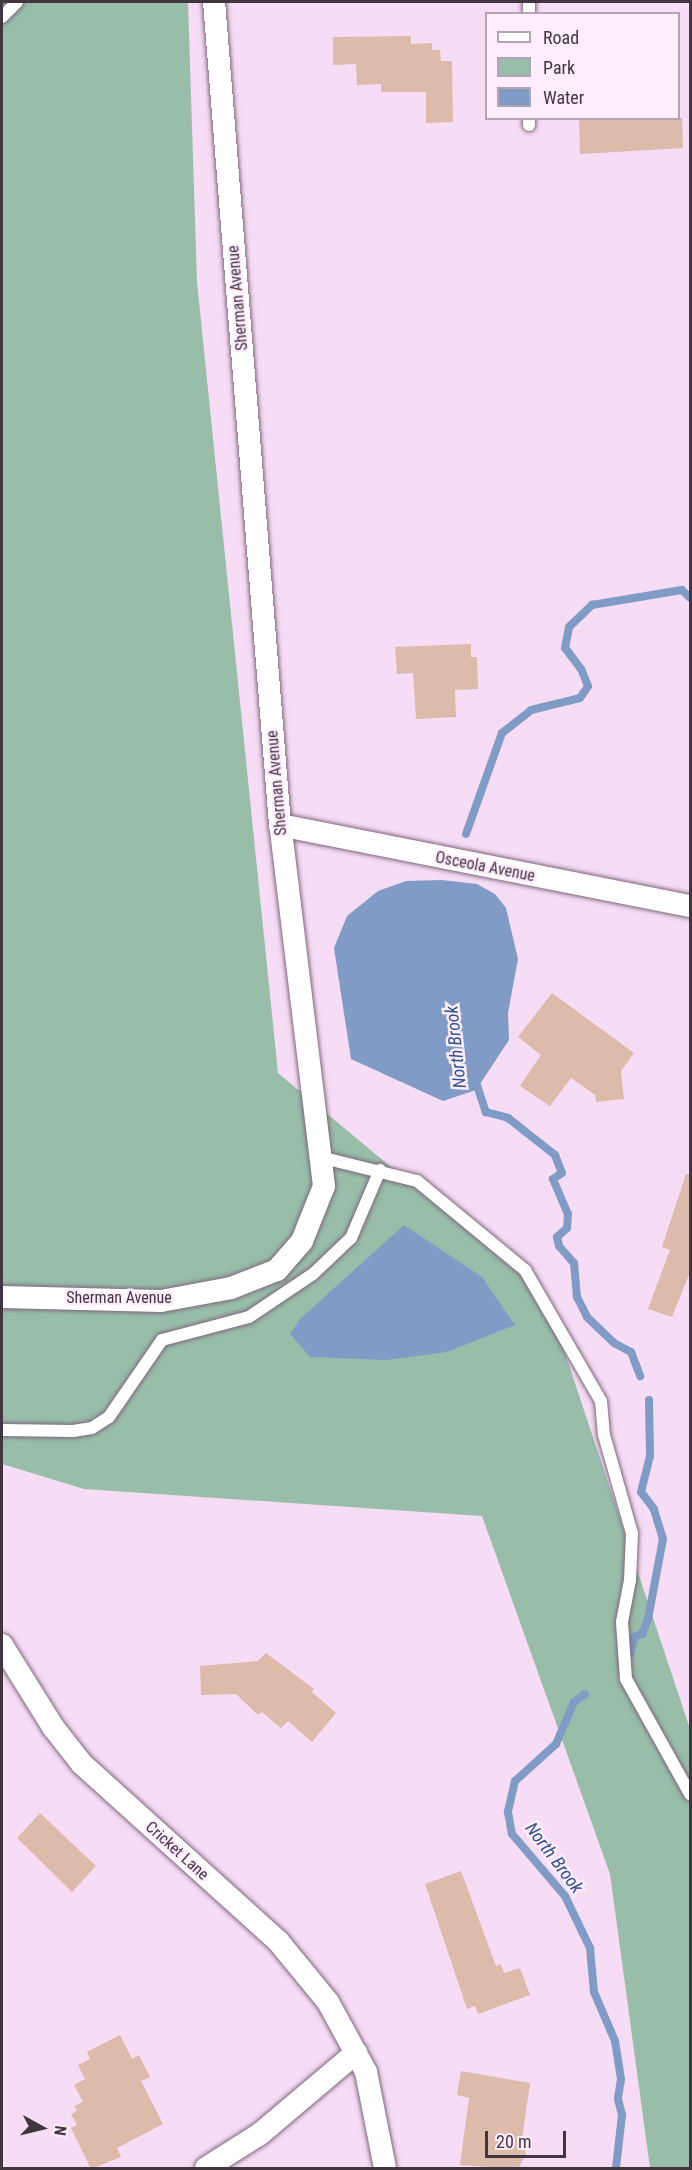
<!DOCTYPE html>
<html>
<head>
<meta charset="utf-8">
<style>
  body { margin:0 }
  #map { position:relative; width:692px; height:2170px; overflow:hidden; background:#f7dcf5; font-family:"Roboto Condensed",sans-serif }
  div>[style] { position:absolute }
  .green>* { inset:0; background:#98beaa }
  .water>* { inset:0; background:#7f9bc6 }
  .stream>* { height:8px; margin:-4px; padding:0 4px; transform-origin:4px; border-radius:4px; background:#7f9bc6 }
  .building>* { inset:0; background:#dcbbab }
  .roads { filter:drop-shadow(0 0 2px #7f677d) drop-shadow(0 0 2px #7f677d) }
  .lane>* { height:12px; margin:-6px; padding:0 6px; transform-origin:6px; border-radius:6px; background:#fff }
  .street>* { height:22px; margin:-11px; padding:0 11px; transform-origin:11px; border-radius:11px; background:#fff }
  span { translate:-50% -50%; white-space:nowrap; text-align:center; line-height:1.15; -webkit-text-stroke:5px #feedfc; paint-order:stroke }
  .street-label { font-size:16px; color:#413640 }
  .water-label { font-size:18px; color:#2f528b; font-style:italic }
  .frame { position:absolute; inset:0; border:3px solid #413640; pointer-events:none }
  .legend { position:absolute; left:485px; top:12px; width:195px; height:108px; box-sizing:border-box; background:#feedfc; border:2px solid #b2a4b1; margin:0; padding:8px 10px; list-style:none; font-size:18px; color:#413640 }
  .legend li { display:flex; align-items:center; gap:12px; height:30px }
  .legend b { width:30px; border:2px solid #b2a4b1 }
  .north { position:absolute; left:12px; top:2098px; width:60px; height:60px; -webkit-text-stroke:4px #feedfc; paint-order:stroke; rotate:98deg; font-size:16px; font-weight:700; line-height:24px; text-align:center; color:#413640 }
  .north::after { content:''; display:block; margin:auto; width:21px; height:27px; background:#413640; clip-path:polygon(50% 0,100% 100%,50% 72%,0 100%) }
  .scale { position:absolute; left:485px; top:2131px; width:81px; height:27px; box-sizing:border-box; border:3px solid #413640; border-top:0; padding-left:8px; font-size:18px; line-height:21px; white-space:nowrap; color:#413640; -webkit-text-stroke:4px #feedfc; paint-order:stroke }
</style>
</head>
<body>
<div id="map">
  <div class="green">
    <i style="clip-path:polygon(2px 2px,188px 2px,197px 282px,278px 1073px,546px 1296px,690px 1729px,690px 2168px,650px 2168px,610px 1874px,482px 1516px,84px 1489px,2px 1464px)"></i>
  </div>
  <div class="water">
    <i style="clip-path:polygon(442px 880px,477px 884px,495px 894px,506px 908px,518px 959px,508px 1013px,509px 1040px,476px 1090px,443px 1101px,351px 1059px,334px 948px,347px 916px,378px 891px,406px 881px)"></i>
    <i style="clip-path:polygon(404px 1225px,482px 1277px,515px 1325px,447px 1352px,386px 1360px,310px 1357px,290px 1334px,300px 1319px)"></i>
  </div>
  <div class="stream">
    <i style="left:466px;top:834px;width:107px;rotate:-70.4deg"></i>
    <i style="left:502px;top:733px;width:37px;rotate:-38deg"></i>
    <i style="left:531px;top:710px;width:50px;rotate:-13.8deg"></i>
    <i style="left:580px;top:698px;width:14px;rotate:-56deg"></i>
    <i style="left:588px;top:686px;width:18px;rotate:-112deg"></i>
    <i style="left:581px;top:669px;width:26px;rotate:-127deg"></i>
    <i style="left:565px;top:648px;width:21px;rotate:-79deg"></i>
    <i style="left:569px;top:627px;width:32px;rotate:-44deg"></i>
    <i style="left:592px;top:605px;width:91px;rotate:-9.5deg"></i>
    <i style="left:682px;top:590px;width:11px;rotate:45deg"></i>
    <i style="left:475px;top:1079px;width:35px;rotate:72deg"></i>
    <i style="left:486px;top:1112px;width:23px;rotate:15deg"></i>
    <i style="left:508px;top:1118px;width:60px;rotate:38.2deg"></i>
    <i style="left:555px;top:1155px;width:19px;rotate:69deg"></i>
    <i style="left:562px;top:1173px;width:11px;rotate:146deg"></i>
    <i style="left:553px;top:1179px;width:38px;rotate:67deg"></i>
    <i style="left:568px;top:1214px;width:14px;rotate:94deg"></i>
    <i style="left:567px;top:1228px;width:13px;rotate:138deg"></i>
    <i style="left:557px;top:1237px;width:9px;rotate:77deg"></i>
    <i style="left:559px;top:1246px;width:23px;rotate:49deg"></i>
    <i style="left:574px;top:1263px;width:34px;rotate:85deg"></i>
    <i style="left:577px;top:1297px;width:22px;rotate:63deg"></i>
    <i style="left:587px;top:1317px;width:37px;rotate:44deg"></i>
    <i style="left:614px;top:1343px;width:19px;rotate:28deg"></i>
    <i style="left:631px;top:1352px;width:26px;rotate:69deg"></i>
    <i style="left:630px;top:1655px;width:18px;rotate:-77deg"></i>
    <i style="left:634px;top:1637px;width:9px;rotate:-21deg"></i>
    <i style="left:642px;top:1634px;width:16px;rotate:-68deg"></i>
    <i style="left:648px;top:1619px;width:81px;rotate:-79.4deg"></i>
    <i style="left:663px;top:1539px;width:31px;rotate:-107deg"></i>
    <i style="left:654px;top:1509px;width:21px;rotate:-127deg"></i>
    <i style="left:641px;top:1492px;width:37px;rotate:-76deg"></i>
    <i style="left:650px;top:1456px;width:56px;rotate:-91deg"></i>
    <i style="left:585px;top:1694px;width:14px;rotate:144deg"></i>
    <i style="left:574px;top:1702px;width:46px;rotate:113.2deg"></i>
    <i style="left:556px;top:1744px;width:55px;rotate:137.9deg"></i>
    <i style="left:515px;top:1781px;width:32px;rotate:103deg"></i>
    <i style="left:508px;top:1812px;width:22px;rotate:80deg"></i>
    <i style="left:512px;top:1834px;width:82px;rotate:49.5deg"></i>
    <i style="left:565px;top:1896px;width:58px;rotate:64.3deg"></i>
    <i style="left:590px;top:1948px;width:44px;rotate:84.8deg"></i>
    <i style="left:594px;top:1992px;width:53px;rotate:66.8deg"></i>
    <i style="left:615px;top:2041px;width:38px;rotate:81deg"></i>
    <i style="left:621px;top:2079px;width:20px;rotate:99deg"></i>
    <i style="left:618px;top:2099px;width:16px;rotate:76deg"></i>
    <i style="left:622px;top:2115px;width:53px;rotate:96.5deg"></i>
  </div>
  <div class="building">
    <i style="clip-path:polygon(411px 36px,411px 44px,432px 43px,432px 50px,440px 50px,441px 61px,452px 61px,453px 122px,426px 123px,426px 92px,381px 92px,381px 84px,357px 85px,356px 64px,333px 65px,333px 37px)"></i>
    <i style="clip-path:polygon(579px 118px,682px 118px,683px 148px,580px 154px)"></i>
    <i style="clip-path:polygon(471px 644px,471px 657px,477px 657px,478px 689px,455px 690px,456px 717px,416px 719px,413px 673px,397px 674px,395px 647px)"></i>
    <i style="clip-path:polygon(552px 993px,634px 1053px,621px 1071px,624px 1099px,596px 1102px,595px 1095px,571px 1078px,550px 1106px,520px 1086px,541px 1055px,518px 1037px)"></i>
    <i style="clip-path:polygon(686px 1174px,690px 1175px,690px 1272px,672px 1317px,648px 1309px,670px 1250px,662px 1247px)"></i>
    <i style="clip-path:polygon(266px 1653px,314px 1689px,312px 1692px,336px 1713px,312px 1742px,288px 1721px,281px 1728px,262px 1712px,258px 1715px,236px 1694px,201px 1695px,200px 1666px,258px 1661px)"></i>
    <i style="clip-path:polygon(40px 1813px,96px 1866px,72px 1892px,17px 1838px)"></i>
    <i style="clip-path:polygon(461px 1871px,496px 1966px,501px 1964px,504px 1973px,520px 1968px,530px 1995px,478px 2014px,475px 2006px,467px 2009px,425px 1884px)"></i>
    <i style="clip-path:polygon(120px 2035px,132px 2059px,139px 2055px,150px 2077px,141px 2081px,163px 2124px,117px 2148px,121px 2157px,91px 2169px,71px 2128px,77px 2125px,71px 2114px,77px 2111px,74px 2106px,83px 2102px,74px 2085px,85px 2079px,78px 2065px,90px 2059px,87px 2052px)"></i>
    <i style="clip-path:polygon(461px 2071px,530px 2083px,522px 2139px,526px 2154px,518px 2169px,460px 2165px,469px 2098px,457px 2095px)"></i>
  </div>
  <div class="roads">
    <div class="lane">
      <i style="left:529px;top:14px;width:12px;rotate:-90deg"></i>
      <i style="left:2px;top:17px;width:21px;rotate:-45deg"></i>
      <i style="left:529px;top:125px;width:7px;rotate:-90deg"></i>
      <i style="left:320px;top:1157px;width:100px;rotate:13.9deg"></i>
      <i style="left:417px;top:1181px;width:140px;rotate:39.5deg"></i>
      <i style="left:525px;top:1270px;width:151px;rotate:59.9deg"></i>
      <i style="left:601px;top:1401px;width:34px;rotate:85deg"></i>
      <i style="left:604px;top:1435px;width:102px;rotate:74.1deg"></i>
      <i style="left:632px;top:1533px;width:47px;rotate:92.4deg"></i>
      <i style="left:630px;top:1580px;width:43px;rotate:100.8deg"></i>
      <i style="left:622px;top:1622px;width:57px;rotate:86deg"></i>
      <i style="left:626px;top:1679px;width:132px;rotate:60.9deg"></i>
      <i style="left:2px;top:1430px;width:71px;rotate:0.8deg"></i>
      <i style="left:73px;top:1431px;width:19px;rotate:-9deg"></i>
      <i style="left:92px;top:1428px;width:20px;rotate:-33deg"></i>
      <i style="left:109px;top:1417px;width:93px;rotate:-55.5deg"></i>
      <i style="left:162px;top:1340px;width:90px;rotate:-14.8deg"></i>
      <i style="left:249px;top:1317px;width:77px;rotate:-33.9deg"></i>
      <i style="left:313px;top:1274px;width:52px;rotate:-43.5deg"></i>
      <i style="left:351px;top:1238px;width:74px;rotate:-66.9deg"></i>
    </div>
    <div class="street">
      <i style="left:280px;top:825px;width:418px;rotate:11.2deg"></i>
      <i style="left:2px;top:1297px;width:159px;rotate:1.4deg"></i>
      <i style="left:161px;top:1301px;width:71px;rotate:-10.5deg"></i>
      <i style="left:231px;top:1288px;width:49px;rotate:-21.4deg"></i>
      <i style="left:277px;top:1270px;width:38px;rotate:-49deg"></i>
      <i style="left:302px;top:1241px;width:59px;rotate:-68.2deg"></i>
      <i style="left:324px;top:1186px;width:364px;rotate:-96.9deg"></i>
      <i style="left:280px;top:825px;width:826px;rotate:-94.58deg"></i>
      <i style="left:2px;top:1645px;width:97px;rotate:58.1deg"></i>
      <i style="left:53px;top:1727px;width:47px;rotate:51.9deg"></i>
      <i style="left:82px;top:1764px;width:264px;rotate:42.1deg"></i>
      <i style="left:278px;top:1941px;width:79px;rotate:50.7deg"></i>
      <i style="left:328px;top:2002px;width:80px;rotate:61.5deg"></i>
      <i style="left:366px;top:2072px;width:98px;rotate:78.8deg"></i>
      <i style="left:206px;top:2168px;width:64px;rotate:-32.2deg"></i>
      <i style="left:260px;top:2134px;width:126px;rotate:-40.2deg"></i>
    </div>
  </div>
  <div class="street-label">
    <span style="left:238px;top:298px;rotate:-95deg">Sherman Avenue</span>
    <span style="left:277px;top:783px;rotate:-95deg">Sherman Avenue</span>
    <span style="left:485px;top:867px;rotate:11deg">Osceola Avenue</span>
    <span style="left:119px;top:1298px">Sherman Avenue</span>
    <span style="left:177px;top:1851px;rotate:42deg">Cricket Lane</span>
  </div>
  <div class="water-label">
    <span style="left:456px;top:1047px;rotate:-96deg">North Brook</span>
    <span style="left:554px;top:1858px;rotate:53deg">North Brook</span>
  </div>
  <div class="frame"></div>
  <ul class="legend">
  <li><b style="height:8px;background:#fff"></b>Road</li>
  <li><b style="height:16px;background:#98beaa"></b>Park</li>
  <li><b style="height:16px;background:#7f9bc6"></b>Water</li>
  </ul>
  <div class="north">N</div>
  <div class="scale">20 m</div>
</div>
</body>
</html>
